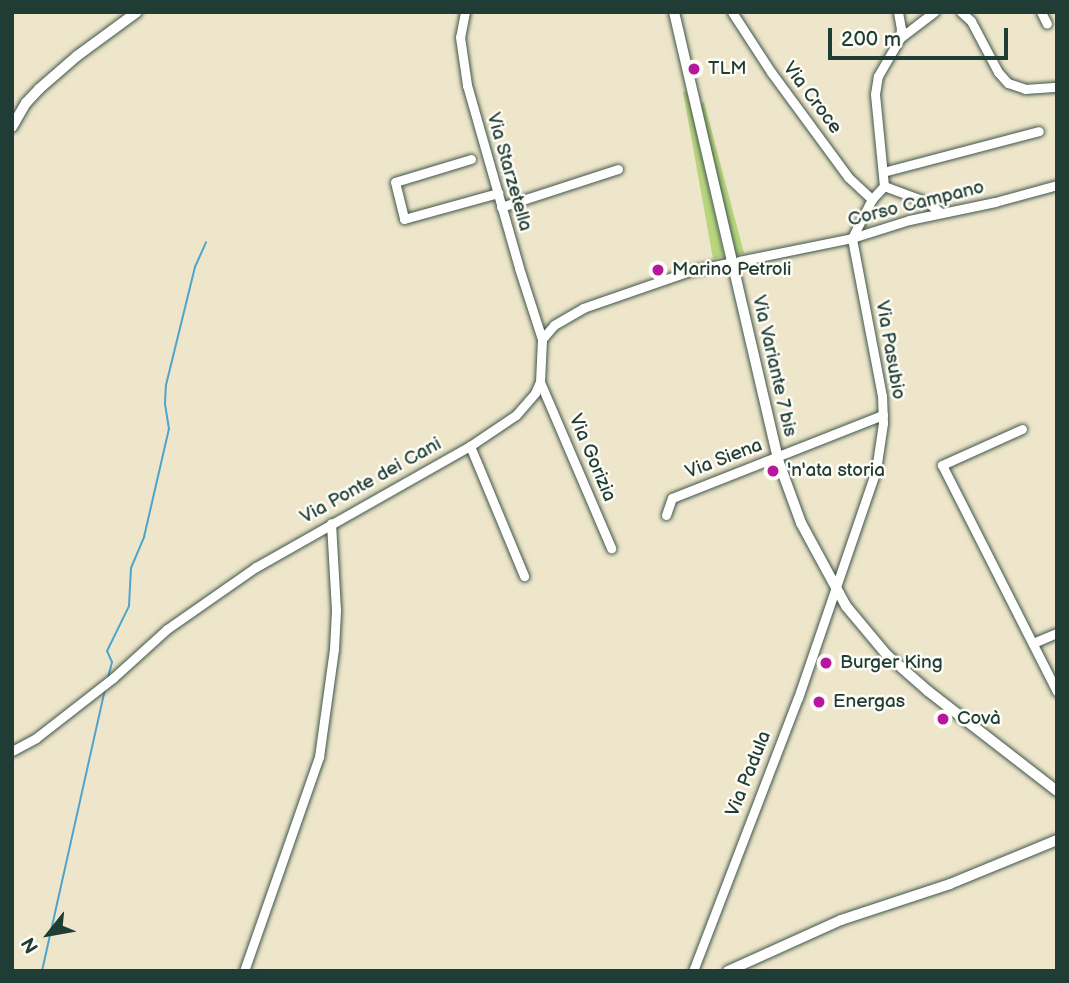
<!DOCTYPE html>
<html>
<head>
<meta charset="utf-8">
<style>
  body { margin:0 }
  #map { position:relative; width:1069px; height:983px; overflow:hidden; background:#eee6ca; font-family:"Balsamiq Sans",sans-serif }
  div>[style] { position:absolute }
  .green>* { inset:0; background:#b9d67d }
  .stream>* { height:2px; margin:-1px; padding:0 1px; transform-origin:1px; border-radius:1px; background:#4fa4cb }
  .roads { filter:drop-shadow(0 0 2px #3e564a) drop-shadow(0 0 2px #3e564a) }
  .minor>* { height:9px; margin:-4.5px; padding:0 4.5px; transform-origin:4.5px; border-radius:4.5px; background:#fff }
  .major>* { height:10px; margin:-5px; padding:0 5px; transform-origin:5px; border-radius:5px; background:#fff }
  .dots>* { width:19px; height:19px; translate:-50% -50%; box-sizing:border-box; border:4px solid #fdfcf7; border-radius:50% }
  span { translate:-50% -50%; white-space:nowrap; text-align:center; line-height:1.15; -webkit-text-stroke:5px #fdfcf7; paint-order:stroke }
  .poi-label { font-size:19px; color:#1f3d34 }
  .left { translate:0 -50%; text-align:left }
  .street-label { font-size:19px; color:#1f3d34 }
  .frame { position:absolute; inset:0; border:14px solid #1f3d34; pointer-events:none }
  .north { position:absolute; left:14px; top:899px; width:70px; height:70px; -webkit-text-stroke:5px #fdfcf7; paint-order:stroke; rotate:239deg; font-size:19px; font-weight:700; line-height:28px; text-align:center; color:#1f3d34 }
  .north::after { content:''; display:block; margin:auto; width:24px; height:32px; background:#1f3d34; clip-path:polygon(50% 0,100% 100%,50% 72%,0 100%) }
  .scale { position:absolute; left:828px; top:28px; width:180px; height:32px; box-sizing:border-box; border:4px solid #1f3d34; border-top:0; padding-left:9px; font-size:21px; line-height:24px; white-space:nowrap; color:#1f3d34; -webkit-text-stroke:5px #fdfcf7; paint-order:stroke }
</style>
</head>
<body>
<div id="map">
  <div class="green">
    <i style="clip-path:polygon(687px 91px,724px 256px,713px 259px,683px 92px)"></i>
    <i style="clip-path:polygon(704px 102px,744px 253px,736px 255px,699px 104px)"></i>
  </div>
  <div class="stream">
    <i style="left:108px;top:678px;width:16px;rotate:-76deg"></i>
    <i style="left:112px;top:662px;width:12px;rotate:-114deg"></i>
    <i style="left:107px;top:651px;width:50px;rotate:-63.9deg"></i>
    <i style="left:129px;top:606px;width:38px;rotate:-87deg"></i>
    <i style="left:131px;top:568px;width:34px;rotate:-67deg"></i>
    <i style="left:144px;top:537px;width:111px;rotate:-77deg"></i>
    <i style="left:169px;top:429px;width:26px;rotate:-99deg"></i>
    <i style="left:165px;top:403px;width:18px;rotate:-87deg"></i>
    <i style="left:166px;top:385px;width:122px;rotate:-76.2deg"></i>
    <i style="left:195px;top:267px;width:27px;rotate:-66deg"></i>
    <i style="left:42px;top:971px;width:288px;rotate:-77.4deg"></i>
  </div>
  <div class="roads">
    <div class="minor">
      <i style="left:465px;top:12px;width:25px;rotate:101deg"></i>
      <i style="left:460px;top:37px;width:49px;rotate:81.7deg"></i>
      <i style="left:467px;top:85px;width:190px;rotate:74.1deg"></i>
      <i style="left:519px;top:268px;width:75px;rotate:72.1deg"></i>
      <i style="left:732px;top:12px;width:72px;rotate:57deg"></i>
      <i style="left:771px;top:72px;width:130px;rotate:53.7deg"></i>
      <i style="left:848px;top:177px;width:33px;rotate:43deg"></i>
      <i style="left:961px;top:12px;width:13px;rotate:42deg"></i>
      <i style="left:971px;top:21px;width:58px;rotate:62.1deg"></i>
      <i style="left:998px;top:72px;width:15px;rotate:48deg"></i>
      <i style="left:1008px;top:83px;width:18px;rotate:19deg"></i>
      <i style="left:1025px;top:89px;width:32px;rotate:-4deg"></i>
      <i style="left:1041px;top:12px;width:13px;rotate:63deg"></i>
      <i style="left:900px;top:38px;width:43px;rotate:-37.4deg"></i>
      <i style="left:471px;top:159px;width:79px;rotate:163.2deg"></i>
      <i style="left:395px;top:182px;width:38px;rotate:76deg"></i>
      <i style="left:404px;top:219px;width:98px;rotate:-15.5deg"></i>
      <i style="left:883px;top:172px;width:161px;rotate:-14.7deg"></i>
      <i style="left:884px;top:186px;width:46px;rotate:20.4deg"></i>
      <i style="left:927px;top:202px;width:16px;rotate:38deg"></i>
      <i style="left:501px;top:207px;width:123px;rotate:-18deg"></i>
      <i style="left:739px;top:261px;width:115px;rotate:-11.5deg"></i>
      <i style="left:852px;top:238px;width:60px;rotate:-17.5deg"></i>
      <i style="left:909px;top:220px;width:88px;rotate:-11.8deg"></i>
      <i style="left:995px;top:202px;width:64px;rotate:-15.3deg"></i>
      <i style="left:540px;top:382px;width:181px;rotate:66.8deg"></i>
      <i style="left:1022px;top:429px;width:88px;rotate:155.8deg"></i>
      <i style="left:942px;top:465px;width:254px;rotate:63.1deg"></i>
      <i style="left:470px;top:446px;width:141px;rotate:67.4deg"></i>
      <i style="left:666px;top:515px;width:18px;rotate:-71deg"></i>
      <i style="left:672px;top:498px;width:227px;rotate:-21.5deg"></i>
      <i style="left:1033px;top:643px;width:26px;rotate:-23deg"></i>
      <i style="left:12px;top:751px;width:27px;rotate:-28deg"></i>
      <i style="left:36px;top:738px;width:98px;rotate:-37.9deg"></i>
      <i style="left:113px;top:678px;width:73px;rotate:-42.2deg"></i>
      <i style="left:167px;top:629px;width:108px;rotate:-34.9deg"></i>
      <i style="left:256px;top:567px;width:246px;rotate:-29.5deg"></i>
      <i style="left:470px;top:446px;width:55px;rotate:-34deg"></i>
      <i style="left:516px;top:415px;width:29px;rotate:-49deg"></i>
      <i style="left:535px;top:393px;width:12px;rotate:-66deg"></i>
      <i style="left:540px;top:382px;width:43px;rotate:-87.3deg"></i>
      <i style="left:542px;top:339px;width:18px;rotate:-49deg"></i>
      <i style="left:554px;top:325px;width:34px;rotate:-30deg"></i>
      <i style="left:583px;top:308px;width:113px;rotate:-19.1deg"></i>
      <i style="left:690px;top:271px;width:38px;rotate:-12deg"></i>
      <i style="left:244px;top:971px;width:227px;rotate:-70.7deg"></i>
      <i style="left:319px;top:757px;width:109px;rotate:-82.1deg"></i>
      <i style="left:334px;top:649px;width:39px;rotate:-87deg"></i>
      <i style="left:336px;top:610px;width:87px;rotate:-93.3deg"></i>
      <i style="left:693px;top:971px;width:292px;rotate:-69deg"></i>
      <i style="left:798px;top:698px;width:241px;rotate:-71.1deg"></i>
      <i style="left:876px;top:470px;width:48px;rotate:-81.5deg"></i>
      <i style="left:883px;top:423px;width:27px;rotate:-92deg"></i>
      <i style="left:882px;top:396px;width:161px;rotate:-100.8deg"></i>
      <i style="left:852px;top:238px;width:44px;rotate:-62.9deg"></i>
      <i style="left:872px;top:199px;width:18px;rotate:-47deg"></i>
      <i style="left:884px;top:186px;width:92px;rotate:-95.6deg"></i>
      <i style="left:875px;top:94px;width:18px;rotate:-81deg"></i>
      <i style="left:878px;top:76px;width:44px;rotate:-59.9deg"></i>
      <i style="left:900px;top:38px;width:9px;rotate:-84deg"></i>
      <i style="left:901px;top:29px;width:17px;rotate:-100deg"></i>
    </div>
    <div class="major">
      <i style="left:674px;top:12px;width:460px;rotate:76.9deg"></i>
      <i style="left:778px;top:460px;width:67px;rotate:69.9deg"></i>
      <i style="left:801px;top:523px;width:94px;rotate:61.5deg"></i>
      <i style="left:846px;top:606px;width:64px;rotate:50.1deg"></i>
      <i style="left:887px;top:655px;width:55px;rotate:41.3deg"></i>
      <i style="left:928px;top:691px;width:163px;rotate:37.8deg"></i>
      <i style="left:12px;top:127px;width:28px;rotate:-60deg"></i>
      <i style="left:26px;top:103px;width:19px;rotate:-47deg"></i>
      <i style="left:39px;top:89px;width:50px;rotate:-41deg"></i>
      <i style="left:77px;top:56px;width:74px;rotate:-36.3deg"></i>
      <i style="left:728px;top:971px;width:124px;rotate:-24.3deg"></i>
      <i style="left:841px;top:920px;width:115px;rotate:-18.3deg"></i>
      <i style="left:950px;top:884px;width:116px;rotate:-22.4deg"></i>
    </div>
  </div>
  <div class="dots">
    <i style="left:694px;top:69px;background:#b5179e"></i>
    <i style="left:658px;top:270px;background:#b5179e"></i>
    <i style="left:773px;top:471px;background:#b5179e"></i>
    <i style="left:826px;top:663px;background:#b5179e"></i>
    <i style="left:819px;top:702px;background:#b5179e"></i>
    <i style="left:943px;top:719px;background:#b5179e"></i>
  </div>
  <div class="poi-label">
    <span class="left" style="left:708px;top:69px">TLM</span>
    <span class="left" style="left:672px;top:270px">Marino Petroli</span>
    <span class="left" style="left:787px;top:471px">'n'ata storia</span>
    <span class="left" style="left:840px;top:663px">Burger King</span>
    <span class="left" style="left:833px;top:702px">Energas</span>
    <span class="left" style="left:957px;top:719px">Covà</span>
  </div>
  <div class="street-label">
    <span style="left:812px;top:98px;rotate:53deg">Via Croce</span>
    <span style="left:509px;top:172px;rotate:74deg">Via Starzetella</span>
    <span style="left:916px;top:204px;rotate:-14deg">Corso Campano</span>
    <span style="left:890px;top:350px;rotate:80deg">Via Pasubio</span>
    <span style="left:774px;top:366px;rotate:77deg">Via Variante 7 bis</span>
    <span style="left:592px;top:458px;rotate:67deg">Via Gorizia</span>
    <span style="left:724px;top:459px;rotate:-21deg">Via Siena</span>
    <span style="left:371px;top:481px;rotate:-29deg">Via Ponte dei Cani</span>
    <span style="left:749px;top:774px;rotate:-68deg">Via Padula</span>
  </div>
  <div class="frame"></div>
  <div class="north">N</div>
  <div class="scale">200 m</div>
</div>
</body>
</html>
